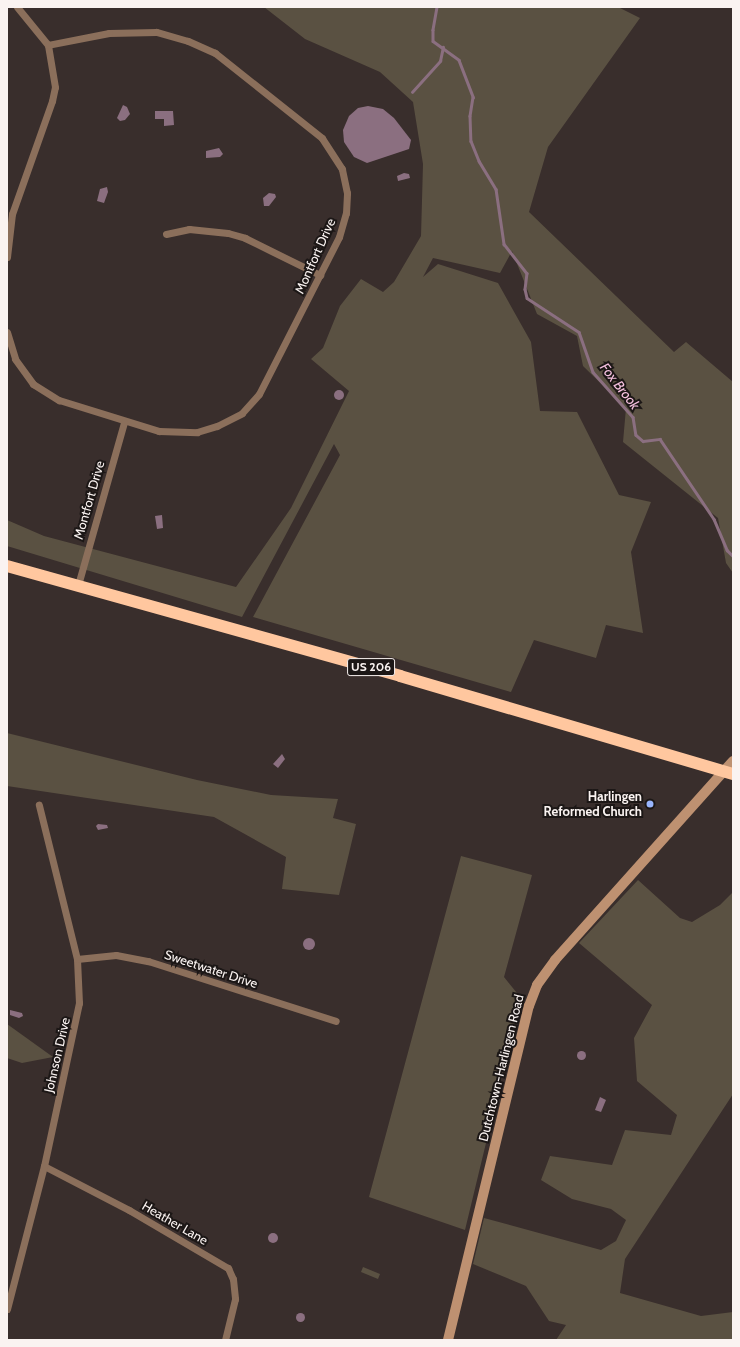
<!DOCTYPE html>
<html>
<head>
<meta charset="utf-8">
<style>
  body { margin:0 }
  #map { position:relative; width:740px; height:1347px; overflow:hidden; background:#392e2c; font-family:Cabin,sans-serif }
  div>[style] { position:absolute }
  .green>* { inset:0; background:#5a5142 }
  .water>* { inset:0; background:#8b6f80 }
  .round { border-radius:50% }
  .stream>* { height:2.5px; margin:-1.25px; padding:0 1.25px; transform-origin:1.25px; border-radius:1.25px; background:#8b6f80 }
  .street>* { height:7px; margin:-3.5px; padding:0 3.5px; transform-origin:3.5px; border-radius:3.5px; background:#8b6f5b }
  .secondary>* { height:10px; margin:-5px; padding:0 5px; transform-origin:5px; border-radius:5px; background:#be9171 }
  .highway>* { height:12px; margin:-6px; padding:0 6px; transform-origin:6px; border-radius:6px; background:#ffc79f }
  .dots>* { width:11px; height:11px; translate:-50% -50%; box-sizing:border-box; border:2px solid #1c1716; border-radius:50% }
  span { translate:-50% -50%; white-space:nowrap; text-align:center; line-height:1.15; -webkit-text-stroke:4px #1c1716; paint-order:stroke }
  .shield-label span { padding:1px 3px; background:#1c1716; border:1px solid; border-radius:3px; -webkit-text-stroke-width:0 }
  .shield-label { font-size:12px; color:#faf3f1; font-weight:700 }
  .street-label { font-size:13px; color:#faf3f1 }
  .poi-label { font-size:13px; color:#faf3f1; font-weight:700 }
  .right { translate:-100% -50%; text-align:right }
  .water-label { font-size:14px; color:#f5c0df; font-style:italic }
  .frame { position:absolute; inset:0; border:8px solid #faf3f1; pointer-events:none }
</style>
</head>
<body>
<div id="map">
  <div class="green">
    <i style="clip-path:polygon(264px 7px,618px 7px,640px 18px,548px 147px,529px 212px,674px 352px,686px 342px,733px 382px,733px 573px,726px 563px,718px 518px,623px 442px,626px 408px,583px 366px,577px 336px,537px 314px,512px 251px,500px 273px,433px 258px,423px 277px,438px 264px,498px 283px,531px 342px,540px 411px,577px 412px,619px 495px,651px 502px,631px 552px,643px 633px,606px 625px,596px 658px,534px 640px,511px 692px,253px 617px,340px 455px,334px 444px,242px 617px,7px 546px,7px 520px,44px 536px,236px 587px,291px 508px,349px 391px,311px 359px,323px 348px,340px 306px,361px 279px,383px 292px,394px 282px,421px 236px,423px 164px,413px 102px,380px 72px,305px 39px)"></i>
    <i style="clip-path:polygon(7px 733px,197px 780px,271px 795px,338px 799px,333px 818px,356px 824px,339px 895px,282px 889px,286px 857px,214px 817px,7px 786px)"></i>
    <i style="clip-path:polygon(461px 856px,532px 875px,504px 977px,521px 998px,465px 1230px,369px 1197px)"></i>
    <i style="clip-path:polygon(638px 880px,680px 918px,692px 922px,720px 905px,733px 892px,733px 1094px,625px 1259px,620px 1293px,701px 1316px,733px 1312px,733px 1340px,556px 1340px,566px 1325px,549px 1321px,526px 1286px,473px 1264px,484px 1218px,601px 1250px,616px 1241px,626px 1220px,611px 1209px,572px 1199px,541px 1180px,550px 1156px,612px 1165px,625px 1130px,671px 1135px,677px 1115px,637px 1081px,634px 1038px,652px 1005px,579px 943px)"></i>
    <i style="clip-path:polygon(7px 1024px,53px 1057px,22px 1063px,7px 1058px)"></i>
    <i style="clip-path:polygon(363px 1267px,380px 1274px,378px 1279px,361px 1272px)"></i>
  </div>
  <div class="water">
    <i style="clip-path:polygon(123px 105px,127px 107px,130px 114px,125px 120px,120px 121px,117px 118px)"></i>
    <i style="clip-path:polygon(368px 106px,383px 109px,394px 118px,411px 140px,409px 149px,367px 163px,354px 157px,344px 142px,343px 130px,349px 116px,358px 108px)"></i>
    <i style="clip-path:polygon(173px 111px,174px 125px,164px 126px,164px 119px,155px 119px,155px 111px)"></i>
    <i style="clip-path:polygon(219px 148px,223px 154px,220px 157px,206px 158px,206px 151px)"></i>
    <i style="clip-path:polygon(404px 173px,409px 174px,410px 178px,398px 181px,397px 176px)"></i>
    <i style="clip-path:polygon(107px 187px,108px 192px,104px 203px,97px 201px,100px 189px)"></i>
    <i style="clip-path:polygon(269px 193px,275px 194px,276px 197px,269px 206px,264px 206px,263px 198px)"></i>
    <i class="round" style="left:334px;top:390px;width:10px;height:10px"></i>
    <i style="clip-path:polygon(162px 515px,163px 528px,157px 529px,155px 516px)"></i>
    <i style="clip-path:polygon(282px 754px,285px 759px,278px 768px,273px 764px)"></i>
    <i style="clip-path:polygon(98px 824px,107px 825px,108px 828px,98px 830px,96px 826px)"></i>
    <i class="round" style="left:303px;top:938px;width:12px;height:12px"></i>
    <i style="clip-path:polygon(10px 1010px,22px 1013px,23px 1016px,19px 1018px,10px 1015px)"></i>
    <i class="round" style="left:576.5px;top:1050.5px;width:9px;height:9px"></i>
    <i style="clip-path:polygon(600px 1097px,606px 1100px,601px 1112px,595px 1110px)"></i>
    <i class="round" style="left:268px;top:1233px;width:10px;height:10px"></i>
    <i class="round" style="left:295.5px;top:1312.5px;width:9px;height:9px"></i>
  </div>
  <div class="stream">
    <i style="left:437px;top:7px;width:23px;rotate:100deg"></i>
    <i style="left:433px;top:30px;width:11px;rotate:90deg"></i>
    <i style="left:433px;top:41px;width:32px;rotate:36deg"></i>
    <i style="left:459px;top:60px;width:40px;rotate:69deg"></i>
    <i style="left:473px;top:97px;width:19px;rotate:99deg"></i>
    <i style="left:470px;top:116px;width:25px;rotate:88deg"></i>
    <i style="left:471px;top:141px;width:22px;rotate:68deg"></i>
    <i style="left:479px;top:161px;width:33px;rotate:59deg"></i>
    <i style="left:496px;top:189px;width:56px;rotate:81.7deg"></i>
    <i style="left:504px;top:244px;width:37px;rotate:52deg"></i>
    <i style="left:527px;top:273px;width:16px;rotate:97deg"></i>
    <i style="left:525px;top:289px;width:9px;rotate:77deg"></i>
    <i style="left:527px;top:298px;width:62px;rotate:33.2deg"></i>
    <i style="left:579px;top:332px;width:42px;rotate:70.7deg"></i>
    <i style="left:593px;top:372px;width:60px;rotate:48.4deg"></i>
    <i style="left:633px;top:417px;width:18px;rotate:81deg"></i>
    <i style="left:636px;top:435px;width:9px;rotate:41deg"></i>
    <i style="left:643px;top:441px;width:17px;rotate:-7deg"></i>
    <i style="left:660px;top:439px;width:97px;rotate:56deg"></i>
    <i style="left:714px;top:519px;width:34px;rotate:67deg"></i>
    <i style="left:727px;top:550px;width:8px;rotate:45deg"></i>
    <i style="left:412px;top:92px;width:42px;rotate:-47.9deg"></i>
    <i style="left:440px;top:61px;width:14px;rotate:-78deg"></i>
  </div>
  <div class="street">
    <i style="left:166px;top:234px;width:24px;rotate:-12deg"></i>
    <i style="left:189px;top:229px;width:39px;rotate:6deg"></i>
    <i style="left:228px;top:233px;width:18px;rotate:16deg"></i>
    <i style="left:245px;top:238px;width:84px;rotate:26.3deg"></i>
    <i style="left:7px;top:257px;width:43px;rotate:-83.4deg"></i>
    <i style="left:12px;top:214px;width:120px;rotate:-70.5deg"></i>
    <i style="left:52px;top:101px;width:14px;rotate:-78deg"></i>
    <i style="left:55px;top:87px;width:43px;rotate:-99.5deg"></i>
    <i style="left:48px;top:45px;width:49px;rotate:-129.2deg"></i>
    <i style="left:7px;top:332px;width:28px;rotate:73deg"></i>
    <i style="left:15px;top:359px;width:31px;rotate:54deg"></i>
    <i style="left:33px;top:384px;width:31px;rotate:32deg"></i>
    <i style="left:59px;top:400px;width:105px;rotate:17.2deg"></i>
    <i style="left:159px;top:431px;width:38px;rotate:2deg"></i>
    <i style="left:197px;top:432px;width:21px;rotate:-17deg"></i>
    <i style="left:217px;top:426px;width:28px;rotate:-27deg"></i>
    <i style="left:242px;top:413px;width:25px;rotate:-48deg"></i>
    <i style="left:259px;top:394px;width:176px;rotate:-63deg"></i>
    <i style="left:339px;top:237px;width:25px;rotate:-74deg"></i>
    <i style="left:346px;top:213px;width:20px;rotate:-87deg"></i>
    <i style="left:347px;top:193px;width:25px;rotate:-102deg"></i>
    <i style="left:342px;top:169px;width:37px;rotate:-123deg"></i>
    <i style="left:322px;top:138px;width:137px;rotate:-141.5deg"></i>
    <i style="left:215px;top:53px;width:30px;rotate:-156deg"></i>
    <i style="left:188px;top:41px;width:33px;rotate:-164deg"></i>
    <i style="left:156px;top:32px;width:47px;rotate:178.8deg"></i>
    <i style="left:109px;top:33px;width:62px;rotate:168.9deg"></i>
    <i style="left:78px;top:585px;width:169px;rotate:-74.2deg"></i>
    <i style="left:77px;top:959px;width:39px;rotate:-6deg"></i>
    <i style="left:116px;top:955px;width:33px;rotate:11deg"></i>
    <i style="left:148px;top:961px;width:197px;rotate:17.7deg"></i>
    <i style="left:44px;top:1166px;width:96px;rotate:27.4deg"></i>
    <i style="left:129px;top:1210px;width:115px;rotate:30.4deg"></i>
    <i style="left:228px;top:1268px;width:12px;rotate:66deg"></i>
    <i style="left:233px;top:1279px;width:20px;rotate:84deg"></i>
    <i style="left:235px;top:1299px;width:42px;rotate:103.7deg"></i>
    <i style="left:7px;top:1309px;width:148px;rotate:-75.5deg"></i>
    <i style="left:44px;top:1166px;width:167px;rotate:-77.9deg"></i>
    <i style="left:79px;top:1003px;width:44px;rotate:-92.6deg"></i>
    <i style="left:77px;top:959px;width:159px;rotate:-103.9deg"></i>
  </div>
  <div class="secondary">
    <i style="left:448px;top:1340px;width:344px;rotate:-76.4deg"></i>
    <i style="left:529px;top:1006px;width:22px;rotate:-69deg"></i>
    <i style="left:537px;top:985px;width:31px;rotate:-54deg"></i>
    <i style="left:555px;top:960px;width:267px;rotate:-48.2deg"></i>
  </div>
  <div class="highway">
    <i style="left:7px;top:566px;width:408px;rotate:15.6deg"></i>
    <i style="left:400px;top:676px;width:347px;rotate:16.4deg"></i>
  </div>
  <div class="dots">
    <i style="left:650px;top:804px;background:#99b5fd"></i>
  </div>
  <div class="shield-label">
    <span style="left:371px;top:667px">US 206</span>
  </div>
  <div class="street-label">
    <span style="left:315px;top:256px;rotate:-66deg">Montfort Drive</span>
    <span style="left:89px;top:500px;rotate:-74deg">Montfort Drive</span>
    <span style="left:211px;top:969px;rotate:18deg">Sweetwater Drive</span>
    <span style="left:57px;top:1055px;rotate:-77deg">Johnson Drive</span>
    <span style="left:501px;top:1068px;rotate:-76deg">Dutchtown-Harlingen Road</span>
    <span style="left:175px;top:1223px;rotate:30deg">Heather Lane</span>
  </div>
  <div class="poi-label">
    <span class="right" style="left:642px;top:804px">Harlingen<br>Reformed Church</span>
  </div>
  <div class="water-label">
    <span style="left:620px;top:386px;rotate:52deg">Fox Brook</span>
  </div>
  <div class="frame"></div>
</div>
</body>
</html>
